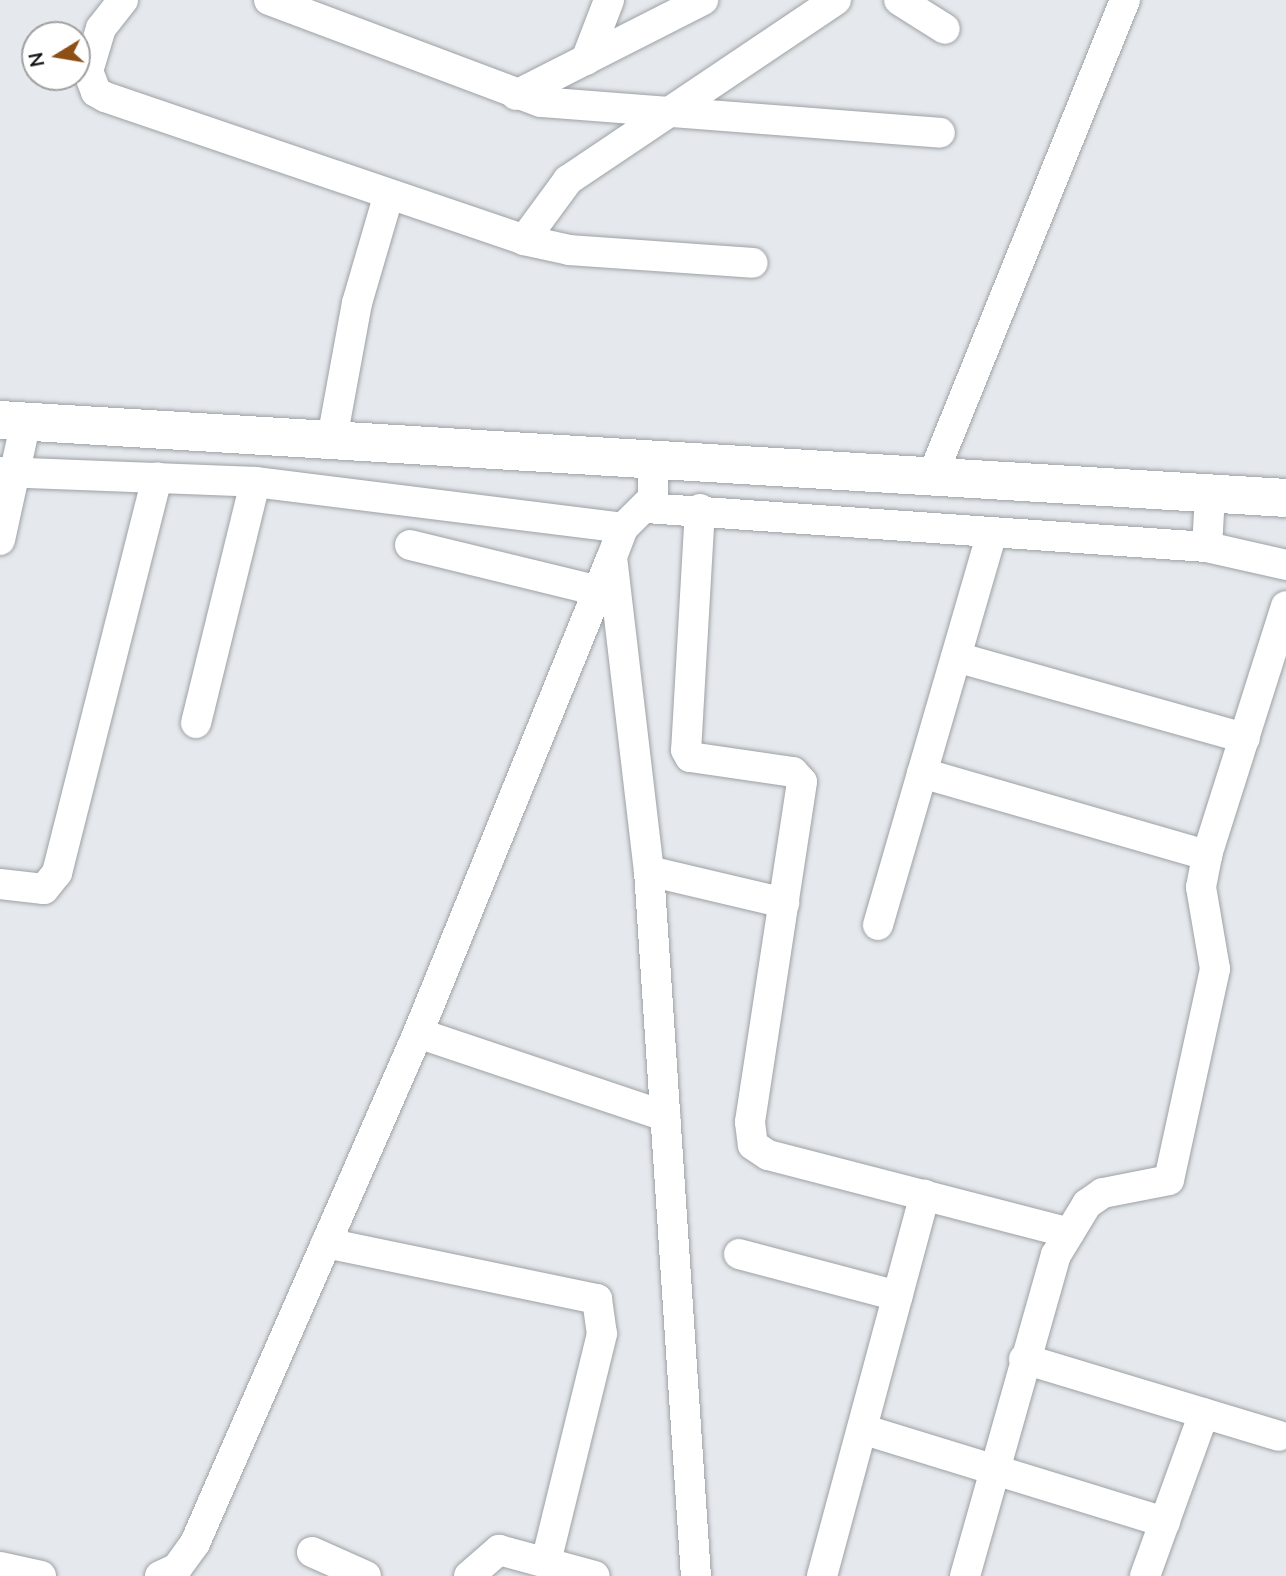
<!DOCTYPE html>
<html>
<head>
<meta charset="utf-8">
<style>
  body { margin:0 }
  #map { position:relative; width:1286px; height:1576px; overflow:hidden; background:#e5e9ed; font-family:"Nunito Sans",sans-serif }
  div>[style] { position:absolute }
  .roads { filter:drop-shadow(0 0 2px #9da1a4) drop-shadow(0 0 2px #9da1a4) }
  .minor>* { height:30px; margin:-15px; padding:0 15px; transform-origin:15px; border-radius:15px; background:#fff }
  .tertiary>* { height:38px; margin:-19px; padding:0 19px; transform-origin:19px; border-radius:19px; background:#fff }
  span { translate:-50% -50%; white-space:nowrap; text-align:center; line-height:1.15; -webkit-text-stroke:6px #fff; paint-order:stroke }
  .north { position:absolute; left:21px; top:21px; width:70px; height:70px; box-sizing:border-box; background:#fff; border:2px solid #a0a0a1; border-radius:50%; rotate:259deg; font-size:19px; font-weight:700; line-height:28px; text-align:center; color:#111214 }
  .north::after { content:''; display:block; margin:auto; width:24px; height:32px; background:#8d4f14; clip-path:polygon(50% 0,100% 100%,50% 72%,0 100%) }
</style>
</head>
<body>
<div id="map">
  <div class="roads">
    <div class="minor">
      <i style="left:123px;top:0;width:36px;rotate:128deg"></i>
      <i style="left:101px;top:28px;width:45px;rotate:106.8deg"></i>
      <i style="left:88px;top:71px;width:22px;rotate:69deg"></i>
      <i style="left:96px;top:92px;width:10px;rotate:29deg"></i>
      <i style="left:105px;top:97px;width:443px;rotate:18.8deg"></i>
      <i style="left:524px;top:240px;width:46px;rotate:12.5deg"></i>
      <i style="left:569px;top:250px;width:184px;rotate:4deg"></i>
      <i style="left:269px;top:0;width:290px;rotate:20.6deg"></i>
      <i style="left:541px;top:102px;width:400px;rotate:4.4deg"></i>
      <i style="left:899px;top:0;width:54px;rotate:32.2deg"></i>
      <i style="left:586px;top:60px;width:64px;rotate:-69deg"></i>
      <i style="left:516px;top:95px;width:210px;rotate:-26.9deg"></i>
      <i style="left:524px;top:240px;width:74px;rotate:-53.7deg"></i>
      <i style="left:568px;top:180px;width:323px;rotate:-33.9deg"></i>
      <i style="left:332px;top:439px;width:138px;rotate:-79.6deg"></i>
      <i style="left:357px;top:303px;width:110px;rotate:-73.7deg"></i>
      <i style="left:653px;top:459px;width:39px;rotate:90deg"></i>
      <i style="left:653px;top:498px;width:42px;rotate:135deg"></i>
      <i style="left:623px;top:528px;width:31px;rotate:111deg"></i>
      <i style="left:612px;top:557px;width:316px;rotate:83.3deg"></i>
      <i style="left:649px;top:871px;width:707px;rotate:86.19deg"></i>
      <i style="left:0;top:472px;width:255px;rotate:2.2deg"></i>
      <i style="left:255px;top:482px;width:371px;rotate:7.1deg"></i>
      <i style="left:932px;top:477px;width:515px;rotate:-67.97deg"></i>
      <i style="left:1210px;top:496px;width:51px;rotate:93.4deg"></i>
      <i style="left:1207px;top:547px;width:81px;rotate:12.8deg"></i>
      <i style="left:646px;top:508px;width:562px;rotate:3.98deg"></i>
      <i style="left:700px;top:509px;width:241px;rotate:93.3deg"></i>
      <i style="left:686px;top:750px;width:8px;rotate:60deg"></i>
      <i style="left:690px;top:757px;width:104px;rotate:8.3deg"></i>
      <i style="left:793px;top:772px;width:13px;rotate:48deg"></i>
      <i style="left:802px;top:782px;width:344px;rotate:98.7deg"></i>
      <i style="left:750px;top:1122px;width:23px;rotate:83deg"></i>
      <i style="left:753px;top:1145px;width:18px;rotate:34deg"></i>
      <i style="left:768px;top:1155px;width:311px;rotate:14.5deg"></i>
      <i style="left:0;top:540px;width:122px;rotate:-77.7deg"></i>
      <i style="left:410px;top:545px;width:194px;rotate:13.7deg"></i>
      <i style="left:956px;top:657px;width:300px;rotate:15.7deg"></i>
      <i style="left:196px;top:723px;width:248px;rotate:-76.2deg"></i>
      <i style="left:922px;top:773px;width:297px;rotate:16.1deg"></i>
      <i style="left:649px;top:871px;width:139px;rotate:13.3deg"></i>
      <i style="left:0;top:884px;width:44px;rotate:6.5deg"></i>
      <i style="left:44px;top:889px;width:21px;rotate:-51deg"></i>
      <i style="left:57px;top:873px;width:408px;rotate:-75.8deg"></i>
      <i style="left:878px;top:925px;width:408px;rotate:-73.8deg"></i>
      <i style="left:418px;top:1033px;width:261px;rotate:18.6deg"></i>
      <i style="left:326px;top:1243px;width:277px;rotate:11.7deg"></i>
      <i style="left:597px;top:1299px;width:35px;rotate:82deg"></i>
      <i style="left:602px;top:1334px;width:235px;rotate:103.8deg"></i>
      <i style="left:739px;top:1254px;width:164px;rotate:14.8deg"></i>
      <i style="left:1024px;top:1359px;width:266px;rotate:16.8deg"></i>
      <i style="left:862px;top:1429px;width:317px;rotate:17.1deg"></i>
      <i style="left:312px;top:1552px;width:59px;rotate:24deg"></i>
      <i style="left:0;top:1567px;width:42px;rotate:12.4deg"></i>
      <i style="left:160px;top:1576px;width:19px;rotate:-25deg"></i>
      <i style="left:177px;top:1568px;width:31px;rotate:-54deg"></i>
      <i style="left:195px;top:1543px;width:557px;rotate:-66.38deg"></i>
      <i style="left:418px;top:1033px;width:510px;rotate:-67.86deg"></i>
      <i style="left:469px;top:1576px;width:40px;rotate:-41deg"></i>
      <i style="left:499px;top:1550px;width:99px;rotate:15.2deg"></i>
      <i style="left:822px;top:1576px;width:395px;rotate:-74.9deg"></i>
      <i style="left:965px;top:1576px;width:334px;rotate:-74.2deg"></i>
      <i style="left:1056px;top:1255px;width:60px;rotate:-58.7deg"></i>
      <i style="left:1087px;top:1204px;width:19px;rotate:-35deg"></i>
      <i style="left:1103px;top:1193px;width:67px;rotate:-11.1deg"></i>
      <i style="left:1169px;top:1180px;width:216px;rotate:-77.7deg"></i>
      <i style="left:1215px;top:969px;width:83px;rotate:-99.7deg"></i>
      <i style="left:1201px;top:887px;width:33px;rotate:-79deg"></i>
      <i style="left:1207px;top:855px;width:261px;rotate:-72.4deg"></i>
      <i style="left:1145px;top:1576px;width:173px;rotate:-70.1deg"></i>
    </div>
    <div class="tertiary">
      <i style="left:0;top:420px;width:1288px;rotate:3.47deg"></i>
    </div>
  </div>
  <div class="north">N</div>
</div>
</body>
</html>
